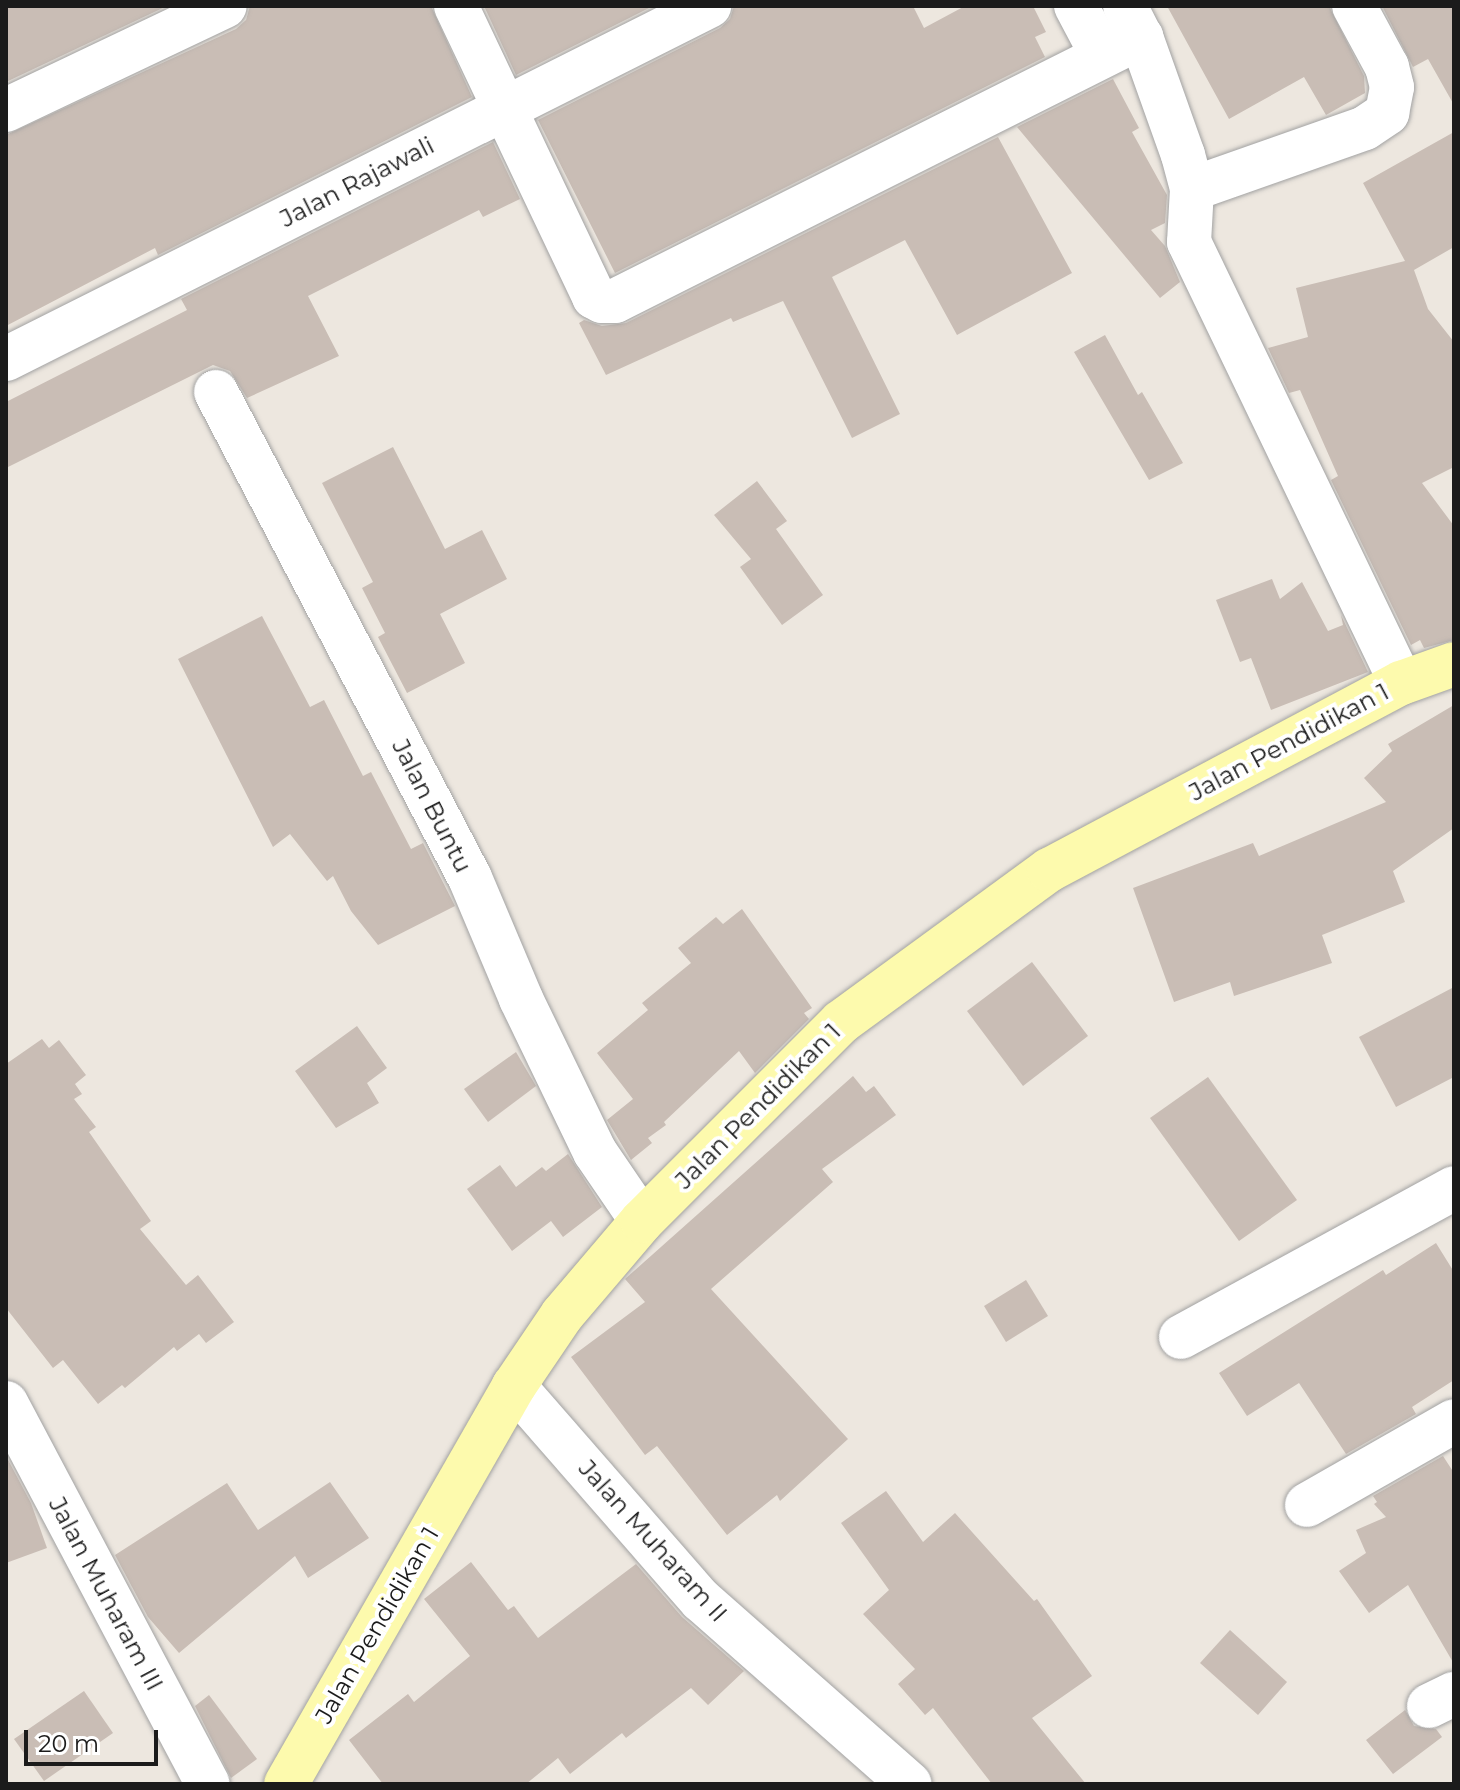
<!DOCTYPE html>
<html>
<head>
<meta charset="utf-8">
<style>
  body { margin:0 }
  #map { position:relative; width:1460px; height:1790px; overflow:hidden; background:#ede7df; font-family:Montserrat,sans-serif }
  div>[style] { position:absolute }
  .building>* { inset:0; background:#c9bdb5 }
  .roads { filter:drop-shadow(0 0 2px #a2a2a2) drop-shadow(0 0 2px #a2a2a2) }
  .street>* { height:44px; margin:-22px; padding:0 22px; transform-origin:22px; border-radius:22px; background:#fff }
  .secondary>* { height:44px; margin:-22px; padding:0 22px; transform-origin:22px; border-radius:22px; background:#fdfaad }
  span { translate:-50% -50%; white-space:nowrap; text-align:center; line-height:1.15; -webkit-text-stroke:8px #fff; paint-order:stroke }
  .street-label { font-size:24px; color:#1b1b1b }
  .frame { position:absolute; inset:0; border:8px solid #1b1b1b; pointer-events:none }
  .scale { position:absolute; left:24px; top:1730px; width:134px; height:36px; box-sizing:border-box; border:4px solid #1b1b1b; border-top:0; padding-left:10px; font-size:24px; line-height:28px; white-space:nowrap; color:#1b1b1b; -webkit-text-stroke:6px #fff; paint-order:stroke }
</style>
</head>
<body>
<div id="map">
  <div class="building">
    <i style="clip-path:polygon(6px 6px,167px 6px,6px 82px)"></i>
    <i style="clip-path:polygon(250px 6px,431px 6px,472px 97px,158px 255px,155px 248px,6px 326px,6px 135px,236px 29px,246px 20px)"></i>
    <i style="clip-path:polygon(484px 6px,653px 6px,516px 75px)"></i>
    <i style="clip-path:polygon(734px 6px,913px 6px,924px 28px,965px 6px,1033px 6px,1046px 32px,1035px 37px,1045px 57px,615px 273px,538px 120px,720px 28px,730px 19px)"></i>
    <i style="clip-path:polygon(1167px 6px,1329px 6px,1364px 76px,1365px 93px,1326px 115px,1304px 77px,1229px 119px)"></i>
    <i style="clip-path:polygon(1382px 6px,1454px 6px,1454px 105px,1428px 59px,1413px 67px)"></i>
    <i style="clip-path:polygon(1113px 79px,1139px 128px,1132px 132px,1167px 195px,1165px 223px,1151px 230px,1165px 246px,1180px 282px,1160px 298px,1017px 127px)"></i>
    <i style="clip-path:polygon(1454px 132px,1454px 247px,1414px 270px,1428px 309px,1454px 342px,1454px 467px,1422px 483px,1454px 526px,1454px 640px,1424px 648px,1420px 640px,1411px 645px,1331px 480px,1338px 476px,1300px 390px,1289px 393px,1268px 348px,1308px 337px,1296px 288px,1405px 261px,1363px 183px)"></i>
    <i style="clip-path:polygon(998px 137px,1072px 273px,957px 335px,905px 240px,832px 277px,900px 414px,852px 438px,783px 301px,733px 322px,731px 318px,606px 375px,579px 323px,584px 320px,602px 326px,626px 323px)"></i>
    <i style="clip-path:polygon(493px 142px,520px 199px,483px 217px,479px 210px,308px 296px,339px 356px,247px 398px,230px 371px,213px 365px,6px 468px,6px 402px,187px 310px,181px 299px)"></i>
    <i style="clip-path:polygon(1105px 335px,1138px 395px,1142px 392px,1183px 463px,1149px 480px,1074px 352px)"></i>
    <i style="clip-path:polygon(393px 447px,445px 549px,482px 530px,507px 579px,440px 614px,465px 663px,407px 693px,378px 637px,385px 633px,362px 588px,373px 582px,322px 483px)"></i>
    <i style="clip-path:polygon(757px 481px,787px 521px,776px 529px,823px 595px,782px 625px,740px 567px,751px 559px,714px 515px)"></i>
    <i style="clip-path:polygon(1272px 579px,1280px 599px,1302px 582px,1328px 631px,1343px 625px,1341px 615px,1368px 672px,1271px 710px,1251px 658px,1240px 662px,1216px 600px)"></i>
    <i style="clip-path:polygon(262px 616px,310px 707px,324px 700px,363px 776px,371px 772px,411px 849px,423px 843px,455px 906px,378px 945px,351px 911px,333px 876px,327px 881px,290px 834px,273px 847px,178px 659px)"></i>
    <i style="clip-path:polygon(1454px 705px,1454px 828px,1393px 871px,1405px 902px,1322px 935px,1332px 963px,1234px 996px,1230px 982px,1174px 1002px,1133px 888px,1253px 843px,1259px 856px,1386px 802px,1364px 778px,1392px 751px,1388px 744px)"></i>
    <i style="clip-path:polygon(742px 909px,812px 1008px,804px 1013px,809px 1019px,755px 1073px,739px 1051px,664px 1122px,666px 1125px,648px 1138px,652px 1143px,631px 1160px,607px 1120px,633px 1099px,597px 1053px,648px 1010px,642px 1003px,691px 963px,678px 948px,716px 917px,723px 924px)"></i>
    <i style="clip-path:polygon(1032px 962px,1088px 1036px,1023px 1086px,967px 1011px)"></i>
    <i style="clip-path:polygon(1454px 987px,1454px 1077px,1396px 1107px,1359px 1037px)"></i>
    <i style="clip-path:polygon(357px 1026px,387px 1068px,367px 1083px,379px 1103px,336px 1128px,295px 1071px)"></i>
    <i style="clip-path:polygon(42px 1039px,49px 1048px,59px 1040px,86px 1075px,75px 1084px,82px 1094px,74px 1099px,96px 1127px,89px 1132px,151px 1221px,140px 1229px,186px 1285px,198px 1275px,234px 1322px,206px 1343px,199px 1334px,177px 1351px,174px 1347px,125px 1388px,122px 1385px,98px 1404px,63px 1360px,53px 1368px,6px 1308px,6px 1064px)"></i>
    <i style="clip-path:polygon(516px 1052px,536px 1086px,488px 1122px,464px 1089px)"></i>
    <i style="clip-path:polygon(853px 1076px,866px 1092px,874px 1086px,896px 1115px,822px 1169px,833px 1182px,711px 1289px,848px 1439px,780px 1501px,777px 1495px,727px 1535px,657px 1446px,645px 1455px,571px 1357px,645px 1302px,625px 1279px)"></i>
    <i style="clip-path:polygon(1208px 1077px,1297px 1200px,1239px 1241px,1150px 1118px)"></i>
    <i style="clip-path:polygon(568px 1154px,602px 1207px,563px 1237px,551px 1221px,512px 1251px,467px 1189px,500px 1165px,516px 1187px,542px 1167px,546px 1171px)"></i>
    <i style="clip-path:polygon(1436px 1243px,1454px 1272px,1454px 1380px,1412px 1407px,1416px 1414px,1346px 1454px,1299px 1383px,1247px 1416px,1219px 1373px,1383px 1270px,1386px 1275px)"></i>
    <i style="clip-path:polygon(1026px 1280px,1048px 1316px,1006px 1342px,984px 1306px)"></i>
    <i style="clip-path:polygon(6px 1456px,31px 1503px,47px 1548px,6px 1563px)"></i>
    <i style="clip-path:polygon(1443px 1456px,1454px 1473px,1454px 1664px,1408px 1585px,1369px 1613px,1339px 1571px,1366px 1553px,1356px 1530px,1386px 1517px,1374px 1504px,1377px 1502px,1373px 1496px)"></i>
    <i style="clip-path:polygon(330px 1482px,369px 1538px,308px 1578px,295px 1556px,179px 1653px,148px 1617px,115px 1555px,227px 1483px,258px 1530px)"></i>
    <i style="clip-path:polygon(886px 1491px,923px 1542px,955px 1513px,1034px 1601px,1037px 1599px,1092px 1676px,1032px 1718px,1086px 1784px,992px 1784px,933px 1708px,925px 1715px,898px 1684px,915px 1669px,863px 1614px,889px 1590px,841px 1523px)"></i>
    <i style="clip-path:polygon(471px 1562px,508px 1610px,514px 1606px,538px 1638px,636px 1564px,682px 1617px,744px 1671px,708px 1705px,691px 1688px,626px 1738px,622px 1733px,570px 1774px,558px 1758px,526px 1784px,383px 1784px,349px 1740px,408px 1694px,414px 1702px,470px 1656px,424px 1599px)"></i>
    <i style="clip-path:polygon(1230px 1630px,1287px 1682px,1258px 1715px,1200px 1663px)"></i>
    <i style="clip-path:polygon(84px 1691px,113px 1733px,44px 1781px,14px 1739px)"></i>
    <i style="clip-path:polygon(209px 1695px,257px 1759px,231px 1778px,195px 1706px)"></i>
    <i style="clip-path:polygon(1405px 1710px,1414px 1726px,1436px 1729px,1442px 1737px,1393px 1774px,1366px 1740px)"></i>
  </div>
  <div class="roads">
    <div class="street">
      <i style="left:456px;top:6px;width:322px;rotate:64.6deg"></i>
      <i style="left:594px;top:297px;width:9px;rotate:27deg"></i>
      <i style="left:602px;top:301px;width:13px"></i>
      <i style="left:615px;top:301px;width:589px;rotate:-26.65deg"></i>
      <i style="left:1076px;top:6px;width:55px;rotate:62deg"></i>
      <i style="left:1125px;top:6px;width:35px;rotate:63deg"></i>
      <i style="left:1141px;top:37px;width:125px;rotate:70.4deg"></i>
      <i style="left:1183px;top:155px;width:35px;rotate:75deg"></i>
      <i style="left:1192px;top:189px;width:53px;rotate:93.2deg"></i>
      <i style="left:1189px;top:242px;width:489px;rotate:64.3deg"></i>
      <i style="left:6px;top:110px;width:242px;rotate:-25.4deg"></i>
      <i style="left:1192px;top:189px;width:183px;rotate:-19.4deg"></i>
      <i style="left:1365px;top:128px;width:27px;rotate:-34deg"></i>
      <i style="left:1387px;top:113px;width:26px;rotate:-79deg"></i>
      <i style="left:1392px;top:87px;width:21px;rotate:-104deg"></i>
      <i style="left:1387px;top:67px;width:69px;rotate:-118.4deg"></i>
      <i style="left:6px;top:359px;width:787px;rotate:-26.66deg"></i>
      <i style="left:216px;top:392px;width:548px;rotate:62.41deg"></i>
      <i style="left:470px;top:878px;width:131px;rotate:67.1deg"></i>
      <i style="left:521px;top:999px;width:170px;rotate:64.2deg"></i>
      <i style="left:595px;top:1152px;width:83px;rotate:55.7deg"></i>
      <i style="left:1181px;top:1337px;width:311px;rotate:-28.6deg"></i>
      <i style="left:514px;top:1386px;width:284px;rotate:48.9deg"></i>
      <i style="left:701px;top:1600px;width:278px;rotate:41.4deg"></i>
      <i style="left:6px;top:1403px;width:431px;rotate:62.1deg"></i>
      <i style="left:1307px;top:1505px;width:169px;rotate:-29.7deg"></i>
      <i style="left:1429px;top:1706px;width:28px;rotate:-26deg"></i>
    </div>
    <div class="secondary">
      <i style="left:286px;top:1784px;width:459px;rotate:-60.2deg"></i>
      <i style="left:514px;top:1386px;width:86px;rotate:-55.9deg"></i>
      <i style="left:562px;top:1315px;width:123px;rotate:-49.6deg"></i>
      <i style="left:642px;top:1221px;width:281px;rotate:-45deg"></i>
      <i style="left:841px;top:1022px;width:258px;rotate:-36.2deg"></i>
      <i style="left:1049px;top:870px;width:399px;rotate:-28deg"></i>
      <i style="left:1401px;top:683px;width:56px;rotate:-19.7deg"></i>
    </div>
  </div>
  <div class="street-label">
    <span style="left:357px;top:182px;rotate:-27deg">Jalan Rajawali</span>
    <span style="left:1289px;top:742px;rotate:-28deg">Jalan Pendidikan 1</span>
    <span style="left:432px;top:806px;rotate:63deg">Jalan Buntu</span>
    <span style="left:758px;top:1106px;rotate:-45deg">Jalan Pendidikan 1</span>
    <span style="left:653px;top:1541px;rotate:48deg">Jalan Muharam II</span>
    <span style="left:106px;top:1594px;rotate:62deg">Jalan Muharam III</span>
    <span style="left:377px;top:1625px;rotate:-60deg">Jalan Pendidikan 1</span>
  </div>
  <div class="frame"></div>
  <div class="scale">20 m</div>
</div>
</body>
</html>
